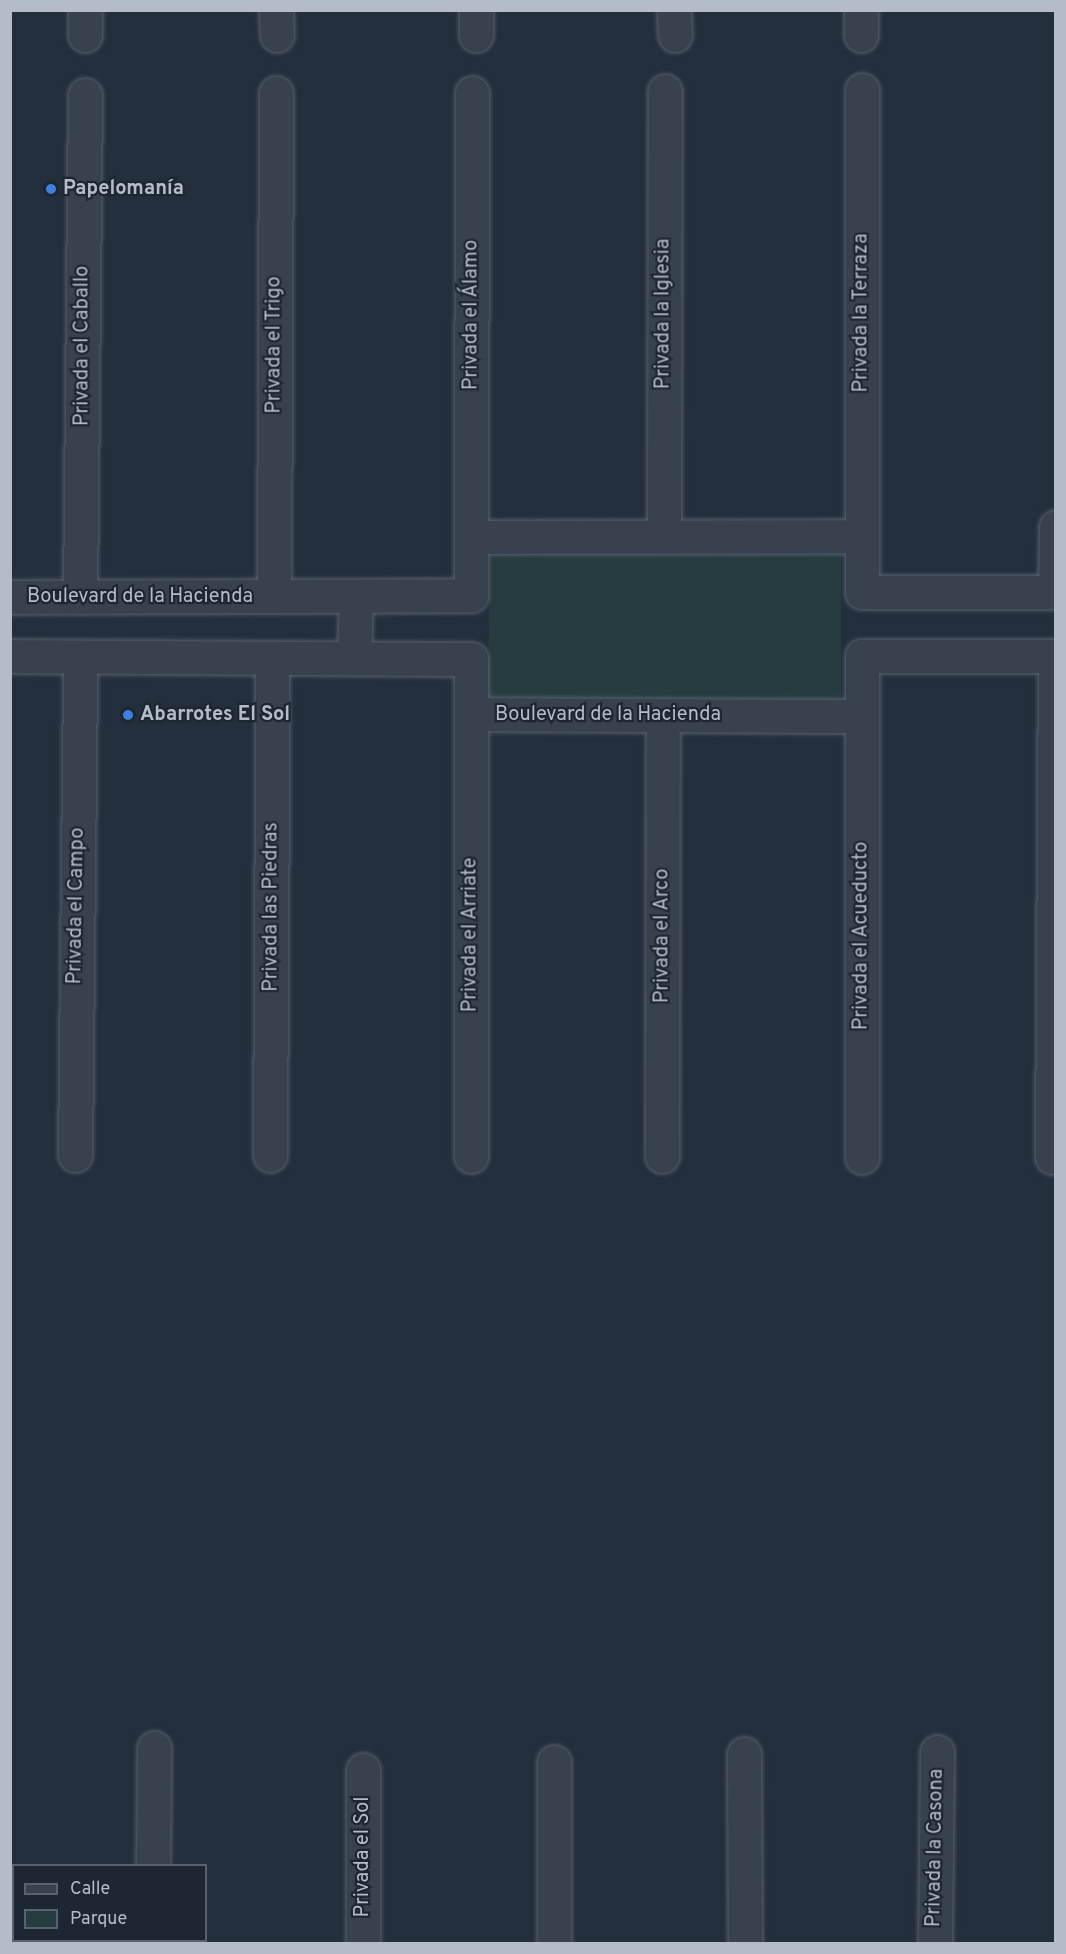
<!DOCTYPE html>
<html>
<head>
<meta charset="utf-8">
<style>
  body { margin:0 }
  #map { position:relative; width:1066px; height:1954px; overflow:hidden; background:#242f3e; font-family:Overpass,sans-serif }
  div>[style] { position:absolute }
  .green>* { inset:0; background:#263c3f }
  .roads { filter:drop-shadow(0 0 2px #565f6c) drop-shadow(0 0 2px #565f6c) }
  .minor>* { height:33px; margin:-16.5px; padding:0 16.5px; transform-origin:16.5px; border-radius:16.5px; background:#38414e }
  .dots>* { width:16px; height:16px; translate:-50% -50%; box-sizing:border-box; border:3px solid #1d2633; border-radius:50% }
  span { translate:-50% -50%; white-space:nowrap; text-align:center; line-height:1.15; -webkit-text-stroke:4.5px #1d2633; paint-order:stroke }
  .poi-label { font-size:20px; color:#b4bcc9; font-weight:700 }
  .left { translate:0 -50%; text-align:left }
  .street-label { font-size:20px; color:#b4bcc9 }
  .frame { position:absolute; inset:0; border:12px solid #b4bcc9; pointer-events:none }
  .legend { position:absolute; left:12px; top:1864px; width:195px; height:78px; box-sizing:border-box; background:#1d2633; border:2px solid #59626f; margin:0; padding:8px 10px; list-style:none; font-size:18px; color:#b4bcc9 }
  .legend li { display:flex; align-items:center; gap:12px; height:30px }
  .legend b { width:30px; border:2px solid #59626f }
</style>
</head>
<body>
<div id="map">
  <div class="green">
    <i style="clip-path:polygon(490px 550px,841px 553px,841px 703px,488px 700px)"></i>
  </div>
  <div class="roads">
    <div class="minor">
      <i style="left:85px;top:10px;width:25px;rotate:90deg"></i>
      <i style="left:276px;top:10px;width:25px;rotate:88deg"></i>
      <i style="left:476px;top:10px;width:25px;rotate:90deg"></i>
      <i style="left:674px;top:10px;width:25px;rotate:88deg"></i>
      <i style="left:861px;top:10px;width:25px;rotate:90deg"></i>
      <i style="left:862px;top:90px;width:502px;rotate:90deg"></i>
      <i style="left:862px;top:592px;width:194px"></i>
      <i style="left:664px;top:536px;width:445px;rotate:-89.9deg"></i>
      <i style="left:472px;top:537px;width:390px;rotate:-0.1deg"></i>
      <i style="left:1055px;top:592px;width:65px;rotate:-89.1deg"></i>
      <i style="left:274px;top:596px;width:503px;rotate:-89.77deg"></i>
      <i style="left:10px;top:597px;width:461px;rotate:-0.2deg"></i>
      <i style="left:471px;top:595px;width:502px;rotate:-89.89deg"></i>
      <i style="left:80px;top:597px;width:502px;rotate:-89.43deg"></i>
      <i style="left:10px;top:656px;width:461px;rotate:0.4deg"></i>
      <i style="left:471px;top:659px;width:497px;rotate:90deg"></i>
      <i style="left:354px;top:658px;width:62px;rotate:-88.2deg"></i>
      <i style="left:471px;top:714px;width:391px;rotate:0.3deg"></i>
      <i style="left:75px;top:1155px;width:498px;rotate:-89.4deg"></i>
      <i style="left:270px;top:1155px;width:497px;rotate:-89.7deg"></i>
      <i style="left:662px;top:1156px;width:441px;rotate:-89.9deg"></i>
      <i style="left:862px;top:1157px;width:501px;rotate:-90deg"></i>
      <i style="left:862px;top:656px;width:194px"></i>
      <i style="left:1052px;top:1157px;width:501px;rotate:-89.66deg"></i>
      <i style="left:744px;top:1754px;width:190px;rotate:89.7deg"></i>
      <i style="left:363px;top:1770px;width:174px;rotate:90deg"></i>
      <i style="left:153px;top:1866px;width:118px;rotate:-89.5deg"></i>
      <i style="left:152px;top:1944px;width:4px;rotate:-90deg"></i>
      <i style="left:554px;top:1944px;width:182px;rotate:-90deg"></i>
      <i style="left:935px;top:1944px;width:192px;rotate:-89.4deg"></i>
    </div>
  </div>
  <div class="dots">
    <i style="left:51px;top:189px;background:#3f7fe0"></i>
    <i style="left:128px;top:715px;background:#3f7fe0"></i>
  </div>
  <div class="poi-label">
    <span class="left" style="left:63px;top:189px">Papelomanía</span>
    <span class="left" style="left:140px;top:715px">Abarrotes El Sol</span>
  </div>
  <div class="street-label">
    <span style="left:862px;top:313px;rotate:-90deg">Privada la Terraza</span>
    <span style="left:664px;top:314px;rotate:-90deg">Privada la Iglesia</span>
    <span style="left:472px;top:315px;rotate:-90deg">Privada el Álamo</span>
    <span style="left:275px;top:345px;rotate:-90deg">Privada el Trigo</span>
    <span style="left:83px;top:346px;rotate:-90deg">Privada el Caballo</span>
    <span style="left:140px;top:597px">Boulevard de la Hacienda</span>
    <span style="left:608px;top:715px">Boulevard de la Hacienda</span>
    <span style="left:77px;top:906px;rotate:-89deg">Privada el Campo</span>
    <span style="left:272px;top:907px;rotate:-90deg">Privada las Piedras</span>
    <span style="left:471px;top:935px;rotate:-90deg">Privada el Arriate</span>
    <span style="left:663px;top:936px;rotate:-90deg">Privada el Arco</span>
    <span style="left:862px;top:936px;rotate:-90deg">Privada el Acueducto</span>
    <span style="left:936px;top:1848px;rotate:-89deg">Privada la Casona</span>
    <span style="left:363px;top:1857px;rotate:-90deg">Privada el Sol</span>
  </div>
  <div class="frame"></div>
  <ul class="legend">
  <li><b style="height:8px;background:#38414e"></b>Calle</li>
  <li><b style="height:16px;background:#263c3f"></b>Parque</li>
  </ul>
</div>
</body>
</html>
